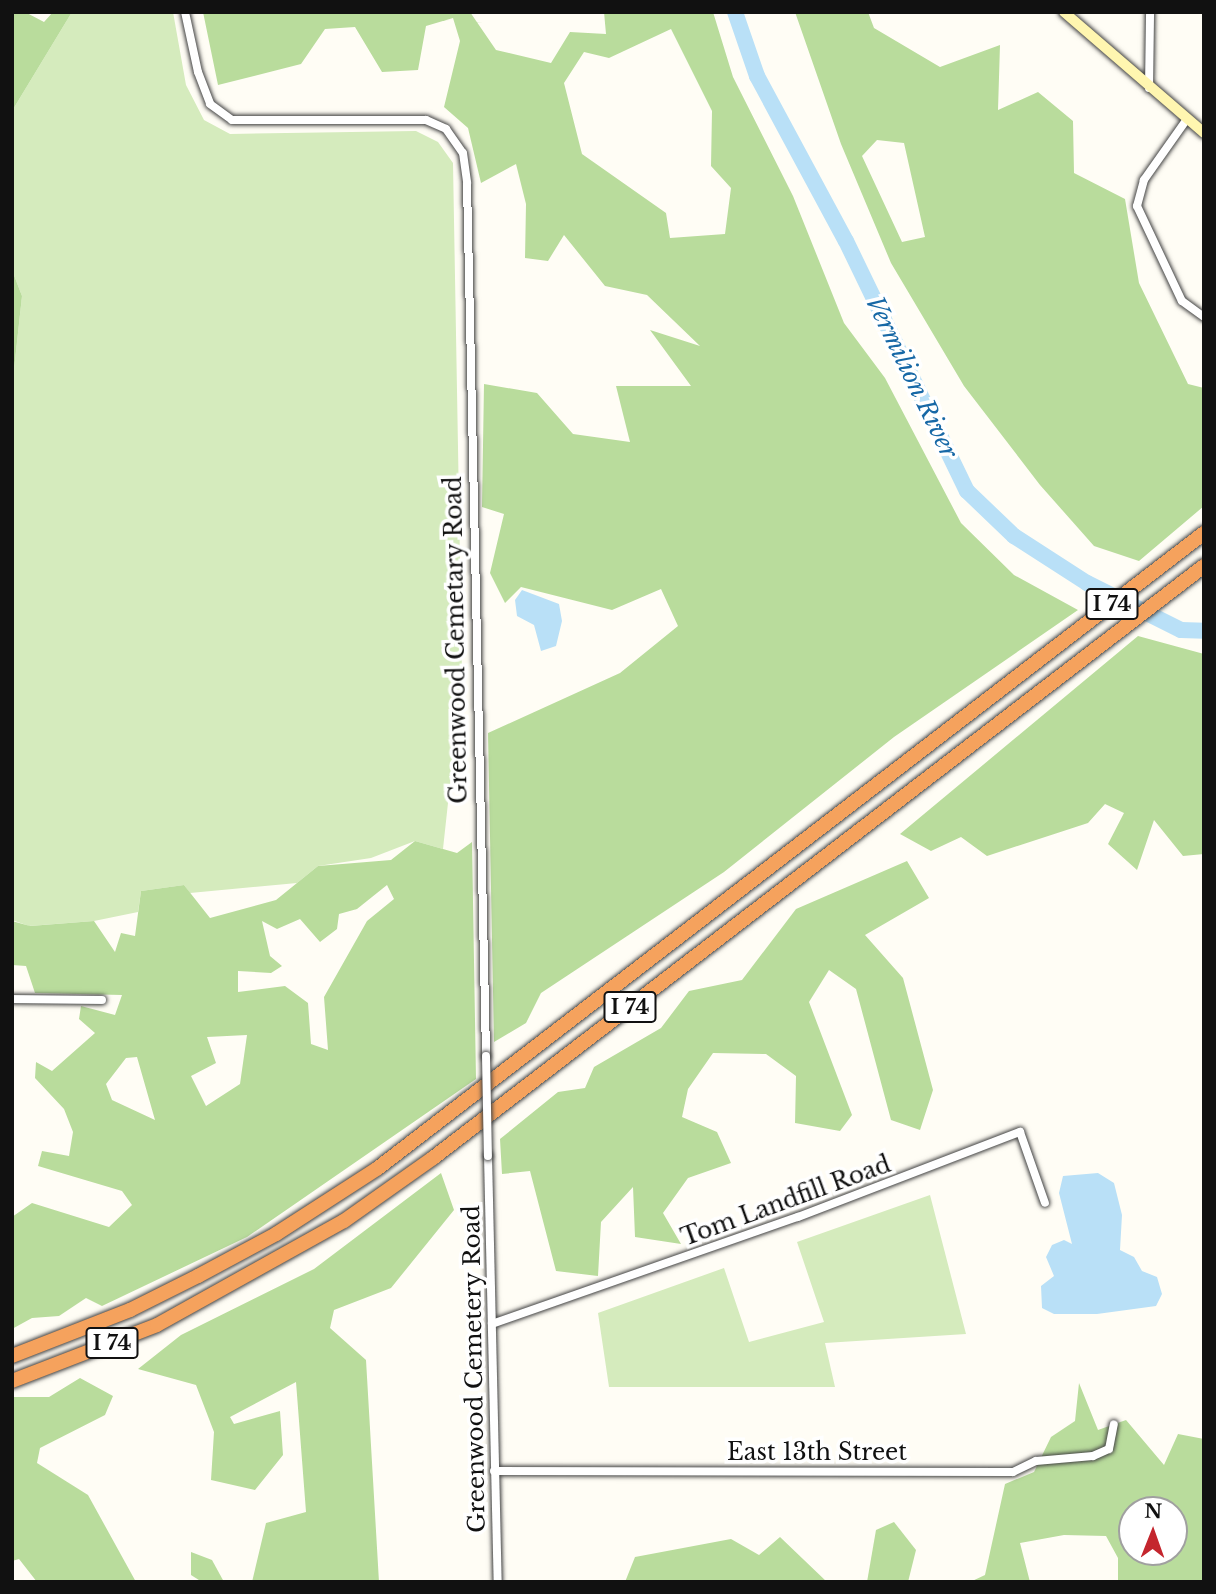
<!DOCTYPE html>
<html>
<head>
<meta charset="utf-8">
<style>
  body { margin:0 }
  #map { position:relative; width:1216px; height:1594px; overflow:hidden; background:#fffdf5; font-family:"Libre Baskerville",serif }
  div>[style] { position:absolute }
  .green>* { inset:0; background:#d5ebbd }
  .forest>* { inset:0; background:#b9dc9c }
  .water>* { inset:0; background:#b9e0f7 }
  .river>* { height:16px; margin:-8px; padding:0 8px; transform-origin:8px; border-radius:8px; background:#b9e0f7 }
  .roads { filter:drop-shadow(0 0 2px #444) drop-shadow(0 0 2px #444) }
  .street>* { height:8px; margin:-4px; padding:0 4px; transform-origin:4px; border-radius:4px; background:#fff }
  .secondary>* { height:10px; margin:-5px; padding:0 5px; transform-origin:5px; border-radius:5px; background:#fff6b0 }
  .highway>* { height:14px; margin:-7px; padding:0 7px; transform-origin:7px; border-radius:7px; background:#f5a25d }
  .bridges { filter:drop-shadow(0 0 2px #444) drop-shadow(0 0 2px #444) }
  .street-bridge>* { height:8px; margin:-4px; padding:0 4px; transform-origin:4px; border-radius:4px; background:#fff }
  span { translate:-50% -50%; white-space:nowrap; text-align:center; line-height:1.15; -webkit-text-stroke:7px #fff; paint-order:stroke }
  .shield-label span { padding:2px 5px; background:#fff; border:2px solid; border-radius:5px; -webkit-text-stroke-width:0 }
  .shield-label { font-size:21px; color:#111; font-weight:700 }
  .street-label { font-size:23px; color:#111 }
  .water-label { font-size:24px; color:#1768a6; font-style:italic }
  .frame { position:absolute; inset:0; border:14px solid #111; pointer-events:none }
  .north { position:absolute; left:1118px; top:1496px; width:70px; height:70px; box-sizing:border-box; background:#fff; border:2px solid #a0a0a0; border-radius:50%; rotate:1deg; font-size:19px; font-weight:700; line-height:28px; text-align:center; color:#111 }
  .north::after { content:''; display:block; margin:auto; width:24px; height:32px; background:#c4262e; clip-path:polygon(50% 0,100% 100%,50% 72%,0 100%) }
</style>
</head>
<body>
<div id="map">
  <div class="green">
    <i style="clip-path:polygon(72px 12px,173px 12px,186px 85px,204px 120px,230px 134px,416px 131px,438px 142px,453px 163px,462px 674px,443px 849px,415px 841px,371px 858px,318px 866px,297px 883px,190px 893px,184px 885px,141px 891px,138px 912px,94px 921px,29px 926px,12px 920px,12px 388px,22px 296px,12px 270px,12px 111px)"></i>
    <i style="clip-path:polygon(930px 1195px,966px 1334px,825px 1343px,835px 1387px,609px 1387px,598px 1313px,724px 1268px,749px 1342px,824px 1322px,797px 1242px)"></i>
  </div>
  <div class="forest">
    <i style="clip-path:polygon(12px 12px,25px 12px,44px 22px,53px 12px,72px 12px,12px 111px)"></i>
    <i style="clip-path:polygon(evenodd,203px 12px,470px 12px,496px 50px,551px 63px,570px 32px,606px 34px,604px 12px,713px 12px,733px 77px,793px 196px,844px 323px,885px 378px,961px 523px,1014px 575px,1078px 610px,894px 737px,724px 872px,541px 993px,526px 1023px,494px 1042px,488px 733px,620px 673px,678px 626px,661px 589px,612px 610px,521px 587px,505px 603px,490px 573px,504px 514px,482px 507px,484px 384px,537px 393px,573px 434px,630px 442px,616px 386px,691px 386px,650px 330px,700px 346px,647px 295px,605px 286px,564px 235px,548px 261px,525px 258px,526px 204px,516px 164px,481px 183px,468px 128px,444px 107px,460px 41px,453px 18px,426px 26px,418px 70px,382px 72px,355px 27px,325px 29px,301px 64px,218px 85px,203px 12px,671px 29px,712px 111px,711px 166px,731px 188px,725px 234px,670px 238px,666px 213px,582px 154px,564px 83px,584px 52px,609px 58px,671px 29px)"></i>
    <i style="clip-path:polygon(evenodd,795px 12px,868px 12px,874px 28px,940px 67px,1000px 45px,998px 110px,1038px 92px,1073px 121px,1074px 173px,1125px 199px,1139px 283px,1188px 384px,1204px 388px,1204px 506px,1139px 561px,1094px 546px,1040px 485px,964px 386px,891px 263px,841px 144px,795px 12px,877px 140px,904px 143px,925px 237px,902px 242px,862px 156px,877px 140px)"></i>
    <i style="clip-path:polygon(12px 270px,22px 296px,12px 388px)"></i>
    <i style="clip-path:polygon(1138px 636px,1204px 654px,1204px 854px,1183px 856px,1154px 820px,1137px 870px,1108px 844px,1124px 813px,1105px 804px,1088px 823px,987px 856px,961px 837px,931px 851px,900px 834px)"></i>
    <i style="clip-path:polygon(evenodd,415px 841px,457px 853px,472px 842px,476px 1079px,247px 1237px,102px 1306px,86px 1298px,59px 1316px,32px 1318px,12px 1329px,12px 1217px,32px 1203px,109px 1227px,132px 1205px,122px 1191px,38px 1166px,42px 1151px,69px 1156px,73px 1132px,64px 1109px,35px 1078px,36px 1062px,52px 1071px,95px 1033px,79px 1019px,81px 1006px,115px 1015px,122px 995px,35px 993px,26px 966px,12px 965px,12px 921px,30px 926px,94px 921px,115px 952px,121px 933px,135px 936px,141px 891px,184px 885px,210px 918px,276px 900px,318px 866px,391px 860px,415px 841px,387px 885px,394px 899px,367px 921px,324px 997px,328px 1050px,311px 1044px,308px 1003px,285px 986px,238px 992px,238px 971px,271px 973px,282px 966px,270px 956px,262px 921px,277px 929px,300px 919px,320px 942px,337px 929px,339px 914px,357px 909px,387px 885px,415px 841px,247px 1035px,240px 1084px,206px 1106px,191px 1076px,216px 1063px,207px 1037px,247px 1035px,415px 841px,137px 1057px,155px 1120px,112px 1100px,106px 1084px,126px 1058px,137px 1057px)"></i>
    <i style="clip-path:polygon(907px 861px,929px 898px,865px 935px,903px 978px,933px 1090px,920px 1130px,891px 1120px,856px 989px,829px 970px,809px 1002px,852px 1115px,840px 1131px,795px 1123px,796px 1076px,766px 1054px,713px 1053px,688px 1089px,682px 1117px,717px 1132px,731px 1163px,688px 1178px,663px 1213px,681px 1244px,635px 1237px,633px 1187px,601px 1222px,598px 1276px,556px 1271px,530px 1171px,502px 1174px,500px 1139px,558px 1092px,585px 1088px,594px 1067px,661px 1028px,689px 991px,742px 980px,796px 909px)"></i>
    <i style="clip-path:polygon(441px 1173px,454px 1210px,391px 1288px,334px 1310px,330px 1328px,366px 1360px,379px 1582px,252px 1582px,266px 1523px,306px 1512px,296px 1382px,230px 1417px,234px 1424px,280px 1411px,283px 1455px,255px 1490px,211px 1480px,214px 1432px,196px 1385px,138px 1369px,181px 1335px,314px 1269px)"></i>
    <i style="clip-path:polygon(80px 1378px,113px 1396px,105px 1415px,40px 1448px,37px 1463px,88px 1495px,136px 1582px,37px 1582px,19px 1559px,12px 1561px,12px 1397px,49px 1397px)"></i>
    <i style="clip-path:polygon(evenodd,1079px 1383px,1098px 1430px,1126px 1420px,1164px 1465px,1178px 1434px,1204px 1439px,1204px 1582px,1118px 1582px,1118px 1558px,1106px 1536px,1064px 1535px,1020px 1543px,1030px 1582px,970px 1582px,985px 1575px,1005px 1484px,1034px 1472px,1051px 1437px,1075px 1421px,1079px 1383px,1132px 1510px,1174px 1510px,1174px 1552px,1132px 1552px,1132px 1510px)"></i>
    <i style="clip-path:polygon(894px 1522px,916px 1550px,908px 1582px,867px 1582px,876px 1530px)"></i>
    <i style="clip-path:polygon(780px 1537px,827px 1582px,625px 1582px,635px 1557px,731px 1539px,759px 1555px)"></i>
    <i style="clip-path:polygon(191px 1552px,212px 1560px,224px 1582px,202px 1582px,191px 1575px)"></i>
  </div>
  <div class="water">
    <i style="clip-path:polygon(522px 590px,559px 604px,562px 621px,556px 646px,541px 651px,534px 625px,517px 616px,515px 600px)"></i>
    <i style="clip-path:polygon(1098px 1173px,1114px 1183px,1122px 1215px,1120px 1250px,1134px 1257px,1142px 1271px,1157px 1277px,1162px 1294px,1156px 1306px,1097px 1314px,1054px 1314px,1042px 1308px,1041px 1286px,1054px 1276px,1046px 1257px,1052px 1245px,1064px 1240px,1072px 1244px,1059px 1193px,1063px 1176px)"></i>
  </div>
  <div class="river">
    <i style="left:735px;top:12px;width:68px;rotate:71deg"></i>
    <i style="left:757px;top:76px;width:187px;rotate:61.7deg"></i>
    <i style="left:846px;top:241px;width:278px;rotate:64.2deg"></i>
    <i style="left:967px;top:491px;width:65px;rotate:43.8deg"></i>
    <i style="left:1014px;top:536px;width:87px;rotate:32.8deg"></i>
    <i style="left:1087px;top:583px;width:105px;rotate:26.6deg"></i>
    <i style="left:1181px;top:630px;width:23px;rotate:2deg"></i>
  </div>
  <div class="roads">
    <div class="street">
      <i style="left:185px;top:12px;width:61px;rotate:77.8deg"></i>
      <i style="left:198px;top:72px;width:34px;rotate:69deg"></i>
      <i style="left:210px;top:104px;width:27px;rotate:36deg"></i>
      <i style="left:232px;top:120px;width:194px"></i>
      <i style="left:426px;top:120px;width:22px;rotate:24deg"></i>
      <i style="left:446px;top:129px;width:29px;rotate:55deg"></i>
      <i style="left:463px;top:153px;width:30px;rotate:82deg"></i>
      <i style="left:467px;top:183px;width:873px;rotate:88.75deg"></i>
      <i style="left:1149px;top:88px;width:76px;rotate:-89.2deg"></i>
      <i style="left:1187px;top:119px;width:75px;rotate:125.2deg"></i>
      <i style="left:1144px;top:180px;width:27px;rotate:105deg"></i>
      <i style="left:1137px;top:206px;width:105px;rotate:64.7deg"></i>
      <i style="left:1182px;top:301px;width:27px;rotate:36deg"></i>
      <i style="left:12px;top:999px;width:90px;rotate:0.6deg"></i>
      <i style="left:488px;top:1156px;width:426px;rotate:88.7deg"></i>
      <i style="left:492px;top:1324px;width:324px;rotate:-19.3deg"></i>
      <i style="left:798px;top:1217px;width:238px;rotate:-21deg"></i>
      <i style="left:1020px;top:1132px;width:75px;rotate:70.6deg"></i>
      <i style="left:494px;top:1471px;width:519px;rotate:0.11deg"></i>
      <i style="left:1013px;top:1472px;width:25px;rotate:-26deg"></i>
      <i style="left:1036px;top:1461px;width:57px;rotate:-5deg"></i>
      <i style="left:1093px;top:1456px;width:17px;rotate:-24deg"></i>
      <i style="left:1109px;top:1449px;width:25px;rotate:-79deg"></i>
    </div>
    <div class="secondary">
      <i style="left:1064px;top:12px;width:185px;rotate:40.8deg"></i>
    </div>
    <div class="highway">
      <i style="left:12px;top:1356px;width:127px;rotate:-21.3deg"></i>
      <i style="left:130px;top:1310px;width:76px;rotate:-26.6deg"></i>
      <i style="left:198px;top:1276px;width:89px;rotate:-28.3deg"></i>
      <i style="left:276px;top:1234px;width:121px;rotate:-32.9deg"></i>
      <i style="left:378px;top:1168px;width:1042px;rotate:-37.55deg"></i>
      <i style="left:12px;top:1381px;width:155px;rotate:-21.1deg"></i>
      <i style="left:157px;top:1325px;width:214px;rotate:-29.1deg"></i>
      <i style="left:344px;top:1221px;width:109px;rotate:-35.3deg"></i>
      <i style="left:433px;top:1158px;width:972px;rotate:-37.52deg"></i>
    </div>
  </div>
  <div class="bridges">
    <div class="street-bridge">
      <i style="left:486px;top:1056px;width:100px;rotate:88.9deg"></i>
    </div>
  </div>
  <div class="shield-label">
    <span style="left:1112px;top:604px">I 74</span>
    <span style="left:630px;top:1007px">I 74</span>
    <span style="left:112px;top:1343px">I 74</span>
  </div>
  <div class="street-label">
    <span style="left:456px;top:640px;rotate:-91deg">Greenwood Cemetary Road</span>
    <span style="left:786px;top:1201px;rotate:-20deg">Tom Landfill Road</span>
    <span style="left:474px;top:1369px;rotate:-91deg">Greenwood Cemetery Road</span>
    <span style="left:817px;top:1452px">East 13th Street</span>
  </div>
  <div class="water-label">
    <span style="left:912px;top:377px;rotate:64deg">Vermilion River</span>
  </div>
  <div class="frame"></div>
  <div class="north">N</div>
</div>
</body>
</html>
